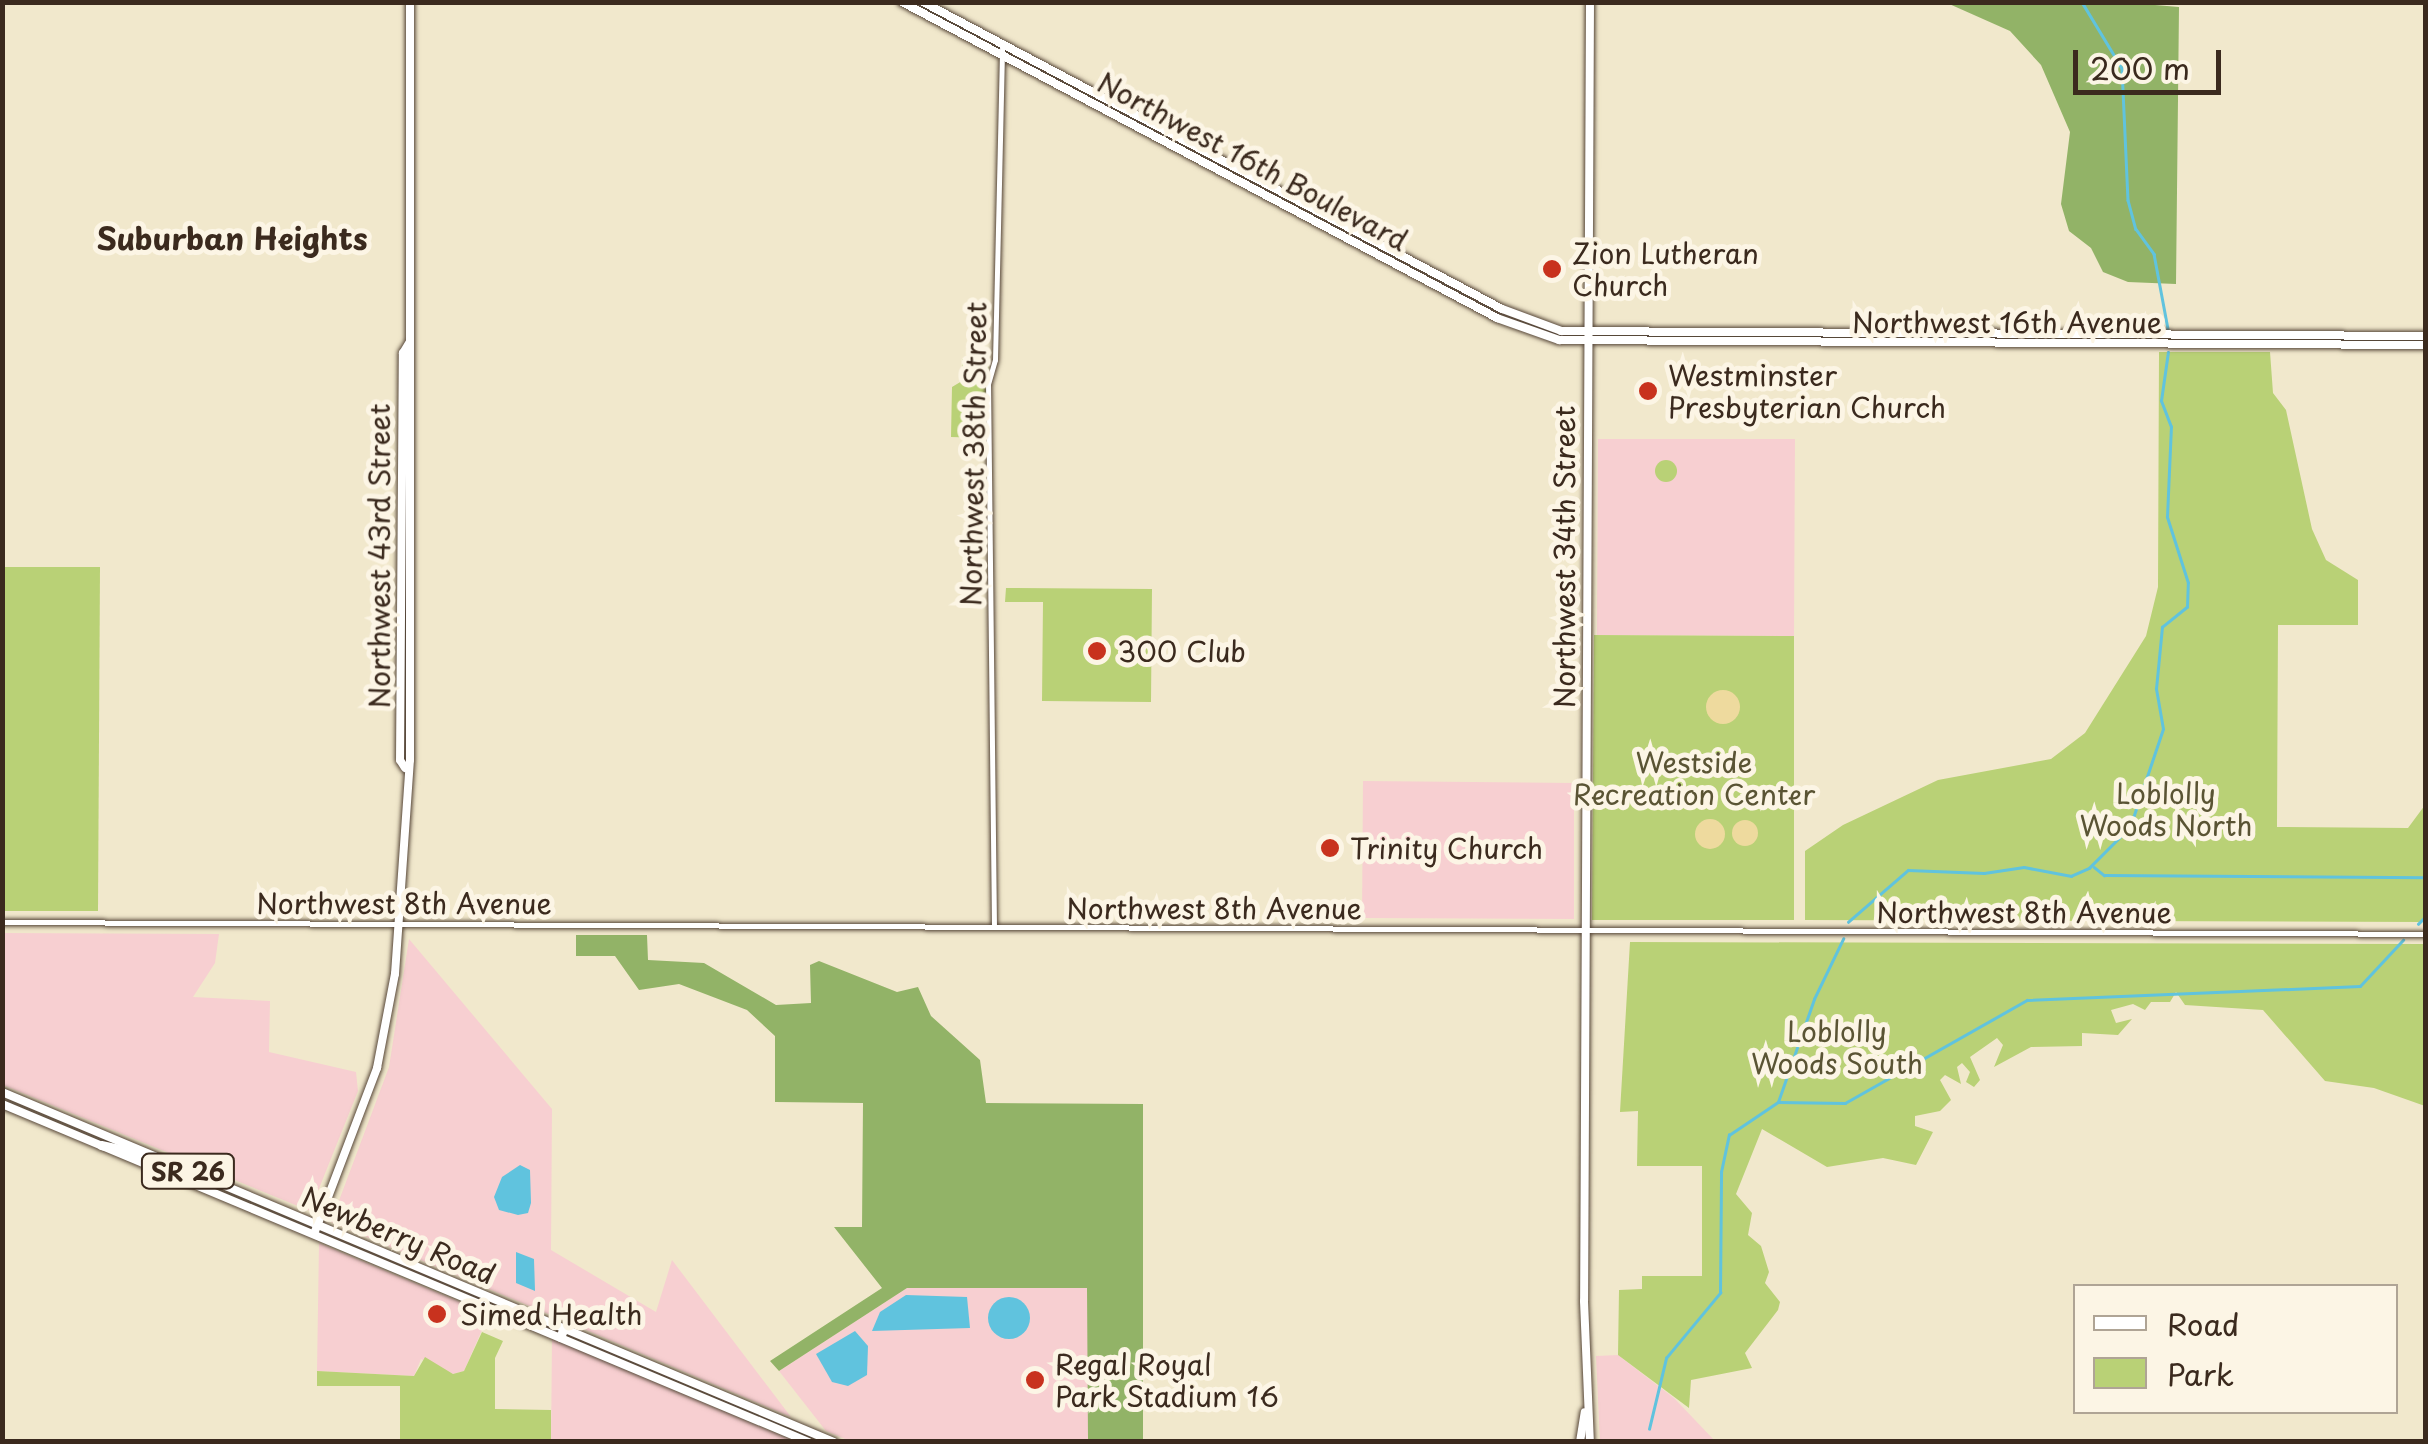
<!DOCTYPE html>
<html>
<head>
<meta charset="utf-8">
<style>
  body { margin:0 }
  #map { position:relative; width:2428px; height:1444px; overflow:hidden; background:#f1e8cc; font-family:"Playpen Sans",sans-serif }
  div>[style] { position:absolute }
  .built>* { inset:0; background:#f7cfd1 }
  .green>* { inset:0; background:#b9d176 }
  .round { border-radius:50% }
  .forest>* { inset:0; background:#92b367 }
  .sand>* { inset:0; background:#eeda9e }
  .water>* { inset:0; background:#60c3de }
  .stream>* { height:2.5px; margin:-1.25px; padding:0 1.25px; transform-origin:1.25px; border-radius:1.25px; background:#60c3de }
  .roads { filter:drop-shadow(0 0 2px #564638) drop-shadow(0 0 2px #564638) }
  .minor>* { height:5px; margin:-2.5px; padding:0 2.5px; transform-origin:2.5px; border-radius:2.5px; background:#fff }
  .major>* { height:8px; margin:-4px; padding:0 4px; transform-origin:4px; border-radius:4px; background:#fff }
  .highway>* { height:9px; margin:-4.5px; padding:0 4.5px; transform-origin:4.5px; border-radius:4.5px; background:#fff }
  .dots>* { width:28px; height:28px; translate:-50% -50%; box-sizing:border-box; border:5px solid #fcf5e5; border-radius:50% }
  span { translate:-50% -50%; white-space:nowrap; text-align:center; line-height:1.15; -webkit-text-stroke:10px #fcf5e5; paint-order:stroke }
  .shield-label span { padding:2px 8px; background:#fcf5e5; border:2px solid; border-radius:8px; -webkit-text-stroke-width:0 }
  .shield-label { font-size:25px; color:#3b2a1e; font-weight:700 }
  .street-label { font-size:28px; color:#3b2a1e }
  .poi-label { font-size:28px; color:#3b2a1e }
  .left { translate:0 -50%; text-align:left }
  .park-label { font-size:28px; color:#5a5434 }
  .neighbourhood-label { font-size:30px; color:#3b2a1e; font-weight:700 }
  .frame { position:absolute; inset:0; border:5px solid #3b2a1e; pointer-events:none }
  .legend { position:absolute; left:2073px; top:1284px; width:325px; height:130px; box-sizing:border-box; background:#fcf5e5; border:2px solid #afa495; margin:0; padding:12px 18px; list-style:none; font-size:30px; color:#3b2a1e }
  .legend li { display:flex; align-items:center; gap:20px; height:50px }
  .legend b { width:50px; border:2px solid #afa495 }
  .scale { position:absolute; left:2073px; top:50px; width:148px; height:45px; box-sizing:border-box; border:5px solid #3b2a1e; border-top:0; padding-left:12px; font-size:30px; line-height:35px; white-space:nowrap; color:#3b2a1e; -webkit-text-stroke:8px #fcf5e5; paint-order:stroke }
</style>
</head>
<body>
<div id="map">
  <div class="built">
    <i style="clip-path:polygon(1598px 439px,1795px 439px,1794px 636px,1597px 635px)"></i>
    <i style="clip-path:polygon(1363px 781px,1574px 783px,1574px 919px,1362px 918px)"></i>
    <i style="clip-path:polygon(3px 933px,219px 934px,215px 963px,193px 997px,270px 1001px,269px 1052px,356px 1072px,358px 1091px,310px 1211px,3px 1085px)"></i>
    <i style="clip-path:polygon(409px 939px,552px 1109px,551px 1250px,656px 1312px,672px 1260px,791px 1417px,331px 1222px,389px 1067px)"></i>
    <i style="clip-path:polygon(319px 1243px,489px 1314px,464px 1371px,453px 1374px,421px 1359px,414px 1376px,317px 1371px)"></i>
    <i style="clip-path:polygon(907px 1288px,1088px 1288px,1088px 1441px,850px 1441px,826px 1431px,779px 1371px)"></i>
    <i style="clip-path:polygon(552px 1339px,794px 1441px,551px 1442px)"></i>
    <i style="clip-path:polygon(1618px 1355px,1674px 1398px,1715px 1441px,1600px 1441px,1596px 1356px)"></i>
  </div>
  <div class="green">
    <i style="clip-path:polygon(2159px 352px,2270px 352px,2273px 393px,2286px 410px,2312px 529px,2326px 560px,2358px 580px,2358px 625px,2278px 625px,2277px 827px,2408px 828px,2425px 805px,2425px 922px,1805px 920px,1805px 851px,1843px 825px,1938px 780px,2051px 759px,2085px 733px,2146px 636px,2158px 587px)"></i>
    <i style="clip-path:polygon(962px 359px,989px 359px,986px 438px,951px 437px,952px 387px,962px 381px)"></i>
    <i class="round" style="left:1655px;top:460px;width:22px;height:22px"></i>
    <i style="clip-path:polygon(3px 567px,100px 567px,98px 911px,3px 911px)"></i>
    <i style="clip-path:polygon(1006px 588px,1152px 589px,1151px 702px,1042px 701px,1043px 602px,1005px 602px)"></i>
    <i style="clip-path:polygon(1594px 635px,1794px 636px,1794px 920px,1592px 920px)"></i>
    <i style="clip-path:polygon(1630px 942px,2425px 944px,2425px 1106px,2374px 1088px,2325px 1081px,2263px 1010px,2185px 1005px,2176px 992px,2170px 1002px,2151px 1002px,2145px 1010px,2133px 1004px,2111px 1010px,2116px 1023px,2132px 1019px,2118px 1035px,2082px 1033px,2082px 1046px,2031px 1047px,1994px 1067px,2003px 1045px,1997px 1038px,1970px 1057px,1980px 1080px,1974px 1087px,1966px 1082px,1970px 1072px,1962px 1063px,1957px 1067px,1961px 1084px,1945px 1075px,1940px 1080px,1951px 1100px,1940px 1111px,1915px 1116px,1915px 1126px,1933px 1132px,1916px 1165px,1883px 1158px,1827px 1167px,1762px 1129px,1736px 1194px,1752px 1213px,1748px 1235px,1761px 1246px,1769px 1272px,1765px 1283px,1780px 1302px,1778px 1310px,1745px 1353px,1752px 1368px,1691px 1380px,1689px 1408px,1618px 1355px,1619px 1290px,1642px 1289px,1642px 1276px,1702px 1276px,1702px 1166px,1637px 1166px,1638px 1111px,1620px 1112px)"></i>
    <i style="clip-path:polygon(482px 1332px,503px 1341px,495px 1358px,495px 1409px,551px 1410px,551px 1441px,400px 1441px,400px 1386px,317px 1386px,317px 1371px,414px 1376px,425px 1357px,453px 1374px,464px 1371px)"></i>
  </div>
  <div class="forest">
    <i style="clip-path:polygon(2119px 2px,2179px 7px,2176px 284px,2128px 282px,2103px 272px,2091px 248px,2069px 231px,2061px 204px,2070px 132px,2041px 65px,2010px 31px,1947px 3px)"></i>
    <i style="clip-path:polygon(576px 935px,647px 935px,648px 960px,704px 963px,776px 1005px,811px 1003px,810px 965px,819px 961px,897px 992px,918px 987px,931px 1016px,980px 1060px,986px 1103px,1143px 1104px,1143px 1441px,1088px 1441px,1087px 1288px,907px 1288px,779px 1371px,770px 1361px,882px 1288px,834px 1227px,862px 1227px,863px 1103px,775px 1102px,775px 1036px,747px 1010px,679px 984px,639px 990px,615px 956px,576px 956px)"></i>
  </div>
  <div class="sand">
    <i class="round" style="left:1706px;top:690px;width:34px;height:34px"></i>
    <i class="round" style="left:1695px;top:819px;width:30px;height:30px"></i>
    <i class="round" style="left:1732px;top:820px;width:26px;height:26px"></i>
  </div>
  <div class="water">
    <i style="clip-path:polygon(1705px 756px,1743px 759px,1743px 773px,1705px 773px)"></i>
    <i style="clip-path:polygon(520px 1165px,530px 1170px,531px 1203px,528px 1213px,518px 1215px,499px 1210px,494px 1197px,502px 1177px)"></i>
    <i style="clip-path:polygon(516px 1252px,534px 1259px,535px 1291px,516px 1283px)"></i>
    <i style="clip-path:polygon(906px 1295px,967px 1297px,970px 1328px,872px 1331px,880px 1312px)"></i>
    <i class="round" style="left:988px;top:1297px;width:42px;height:42px"></i>
    <i style="clip-path:polygon(855px 1331px,868px 1346px,867px 1375px,848px 1386px,832px 1382px,816px 1354px)"></i>
  </div>
  <div class="stream">
    <i style="left:2082px;top:2px;width:77px;rotate:58.8deg"></i>
    <i style="left:2122px;top:68px;width:132px;rotate:87.4deg"></i>
    <i style="left:2128px;top:200px;width:30px;rotate:75deg"></i>
    <i style="left:2136px;top:229px;width:31px;rotate:54deg"></i>
    <i style="left:2154px;top:254px;width:76px;rotate:79.4deg"></i>
    <i style="left:2094px;top:867px;width:13px;rotate:39deg"></i>
    <i style="left:2104px;top:875px;width:322px;rotate:0.4deg"></i>
    <i style="left:1848px;top:922px;width:79px;rotate:-40.9deg"></i>
    <i style="left:1908px;top:870px;width:76px;rotate:2.3deg"></i>
    <i style="left:1984px;top:873px;width:40px;rotate:-8.5deg"></i>
    <i style="left:2024px;top:867px;width:48px;rotate:10.8deg"></i>
    <i style="left:2071px;top:876px;width:20px;rotate:-24deg"></i>
    <i style="left:2089px;top:868px;width:58px;rotate:-45deg"></i>
    <i style="left:2130px;top:827px;width:103px;rotate:-71.4deg"></i>
    <i style="left:2163px;top:729px;width:41px;rotate:-99.9deg"></i>
    <i style="left:2156px;top:689px;width:62px;rotate:-84.5deg"></i>
    <i style="left:2162px;top:627px;width:32px;rotate:-39deg"></i>
    <i style="left:2187px;top:607px;width:24px;rotate:-88deg"></i>
    <i style="left:2188px;top:583px;width:69px;rotate:-107.7deg"></i>
    <i style="left:2167px;top:517px;width:90px;rotate:-87.5deg"></i>
    <i style="left:2171px;top:427px;width:28px;rotate:-111deg"></i>
    <i style="left:2161px;top:401px;width:49px;rotate:-81.9deg"></i>
    <i style="left:2418px;top:924px;width:11px;rotate:-45deg"></i>
    <i style="left:1778px;top:1102px;width:67px;rotate:0.9deg"></i>
    <i style="left:1845px;top:1103px;width:209px;rotate:-29.5deg"></i>
    <i style="left:2027px;top:1000px;width:333px;rotate:-2.4deg"></i>
    <i style="left:2360px;top:986px;width:63px;rotate:-46.9deg"></i>
    <i style="left:1649px;top:1429px;width:73px;rotate:-76.5deg"></i>
    <i style="left:1666px;top:1358px;width:85px;rotate:-50.3deg"></i>
    <i style="left:1720px;top:1293px;width:121px;rotate:-89.5deg"></i>
    <i style="left:1721px;top:1172px;width:38px;rotate:-78deg"></i>
    <i style="left:1729px;top:1135px;width:59px;rotate:-34deg"></i>
    <i style="left:1778px;top:1102px;width:109px;rotate:-70.7deg"></i>
    <i style="left:1814px;top:999px;width:67px;rotate:-64.2deg"></i>
  </div>
  <div class="roads">
    <div class="minor">
      <i style="left:2px;top:922px;width:2424px;rotate:0.28deg"></i>
      <i style="left:994px;top:927px;width:543px;rotate:-90.63deg"></i>
      <i style="left:988px;top:384px;width:25px;rotate:-74deg"></i>
      <i style="left:995px;top:360px;width:318px;rotate:-88.7deg"></i>
    </div>
    <div class="major">
      <i style="left:902px;top:2px;width:674px;rotate:27.97deg"></i>
      <i style="left:1497px;top:318px;width:66px;rotate:19.5deg"></i>
      <i style="left:1559px;top:340px;width:867px;rotate:0.33deg"></i>
      <i style="left:923px;top:2px;width:655px;rotate:27.93deg"></i>
      <i style="left:1502px;top:309px;width:63px;rotate:20.4deg"></i>
      <i style="left:1561px;top:331px;width:865px;rotate:0.33deg"></i>
      <i style="left:1590px;top:2px;width:1299px;rotate:90.26deg"></i>
      <i style="left:1584px;top:1301px;width:141px;rotate:87.6deg"></i>
      <i style="left:405px;top:768px;width:9px;rotate:-122deg"></i>
      <i style="left:400px;top:760px;width:407px;rotate:-89.6deg"></i>
      <i style="left:403px;top:353px;width:12px;rotate:-59deg"></i>
      <i style="left:2px;top:1092px;width:903px;rotate:22.82deg"></i>
      <i style="left:2px;top:1104px;width:875px;rotate:22.73deg"></i>
      <i style="left:314px;top:1234px;width:178px;rotate:-69.2deg"></i>
      <i style="left:377px;top:1068px;width:96px;rotate:-79.2deg"></i>
      <i style="left:395px;top:974px;width:215px;rotate:-86deg"></i>
      <i style="left:410px;top:760px;width:758px;rotate:-90deg"></i>
      <i style="left:1580px;top:1442px;width:30px;rotate:-81deg"></i>
    </div>
    <div class="highway">
      <i style="left:101px;top:1145px;width:56px;rotate:12.3deg"></i>
      <i style="left:153px;top:1167px;width:49px;rotate:10.6deg"></i>
      <i style="left:560px;top:1337px;width:10px;rotate:-66deg"></i>
    </div>
  </div>
  <div class="dots">
    <i style="left:1552px;top:269px;background:#c8321e"></i>
    <i style="left:1648px;top:391px;background:#c8321e"></i>
    <i style="left:1097px;top:651px;background:#c8321e"></i>
    <i style="left:1330px;top:848px;background:#c8321e"></i>
    <i style="left:437px;top:1314px;background:#c8321e"></i>
    <i style="left:1035px;top:1380px;background:#c8321e"></i>
  </div>
  <div class="shield-label">
    <span style="left:188px;top:1171px">SR 26</span>
  </div>
  <div class="street-label">
    <span style="left:1253px;top:161px;rotate:28deg">Northwest 16th Boulevard</span>
    <span style="left:2007px;top:322px">Northwest 16th Avenue</span>
    <span style="left:973px;top:454px;rotate:-89deg">Northwest 38th Street</span>
    <span style="left:379px;top:556px;rotate:-90deg">Northwest 43rd Street</span>
    <span style="left:1564px;top:557px;rotate:-90deg">Northwest 34th Street</span>
    <span style="left:404px;top:903px">Northwest 8th Avenue</span>
    <span style="left:1214px;top:908px">Northwest 8th Avenue</span>
    <span style="left:2024px;top:912px">Northwest 8th Avenue</span>
    <span style="left:399px;top:1235px;rotate:23deg">Newberry Road</span>
  </div>
  <div class="poi-label">
    <span class="left" style="left:1572px;top:269px">Zion Lutheran<br>Church</span>
    <span class="left" style="left:1668px;top:391px">Westminster<br>Presbyterian Church</span>
    <span class="left" style="left:1117px;top:651px">300 Club</span>
    <span class="left" style="left:1350px;top:848px">Trinity Church</span>
    <span class="left" style="left:460px;top:1314px">Simed Health</span>
    <span class="left" style="left:1055px;top:1380px">Regal Royal<br>Park Stadium 16</span>
  </div>
  <div class="park-label">
    <span style="left:1694px;top:778px">Westside<br>Recreation Center</span>
    <span style="left:2166px;top:809px">Loblolly<br>Woods North</span>
    <span style="left:1837px;top:1047px">Loblolly<br>Woods South</span>
  </div>
  <div class="neighbourhood-label">
    <span style="left:232px;top:238px">Suburban Heights</span>
  </div>
  <div class="frame"></div>
  <ul class="legend">
  <li><b style="height:12px;background:#fff"></b>Road</li>
  <li><b style="height:28px;background:#b9d176"></b>Park</li>
  </ul>
  <div class="scale">200 m</div>
</div>
</body>
</html>
